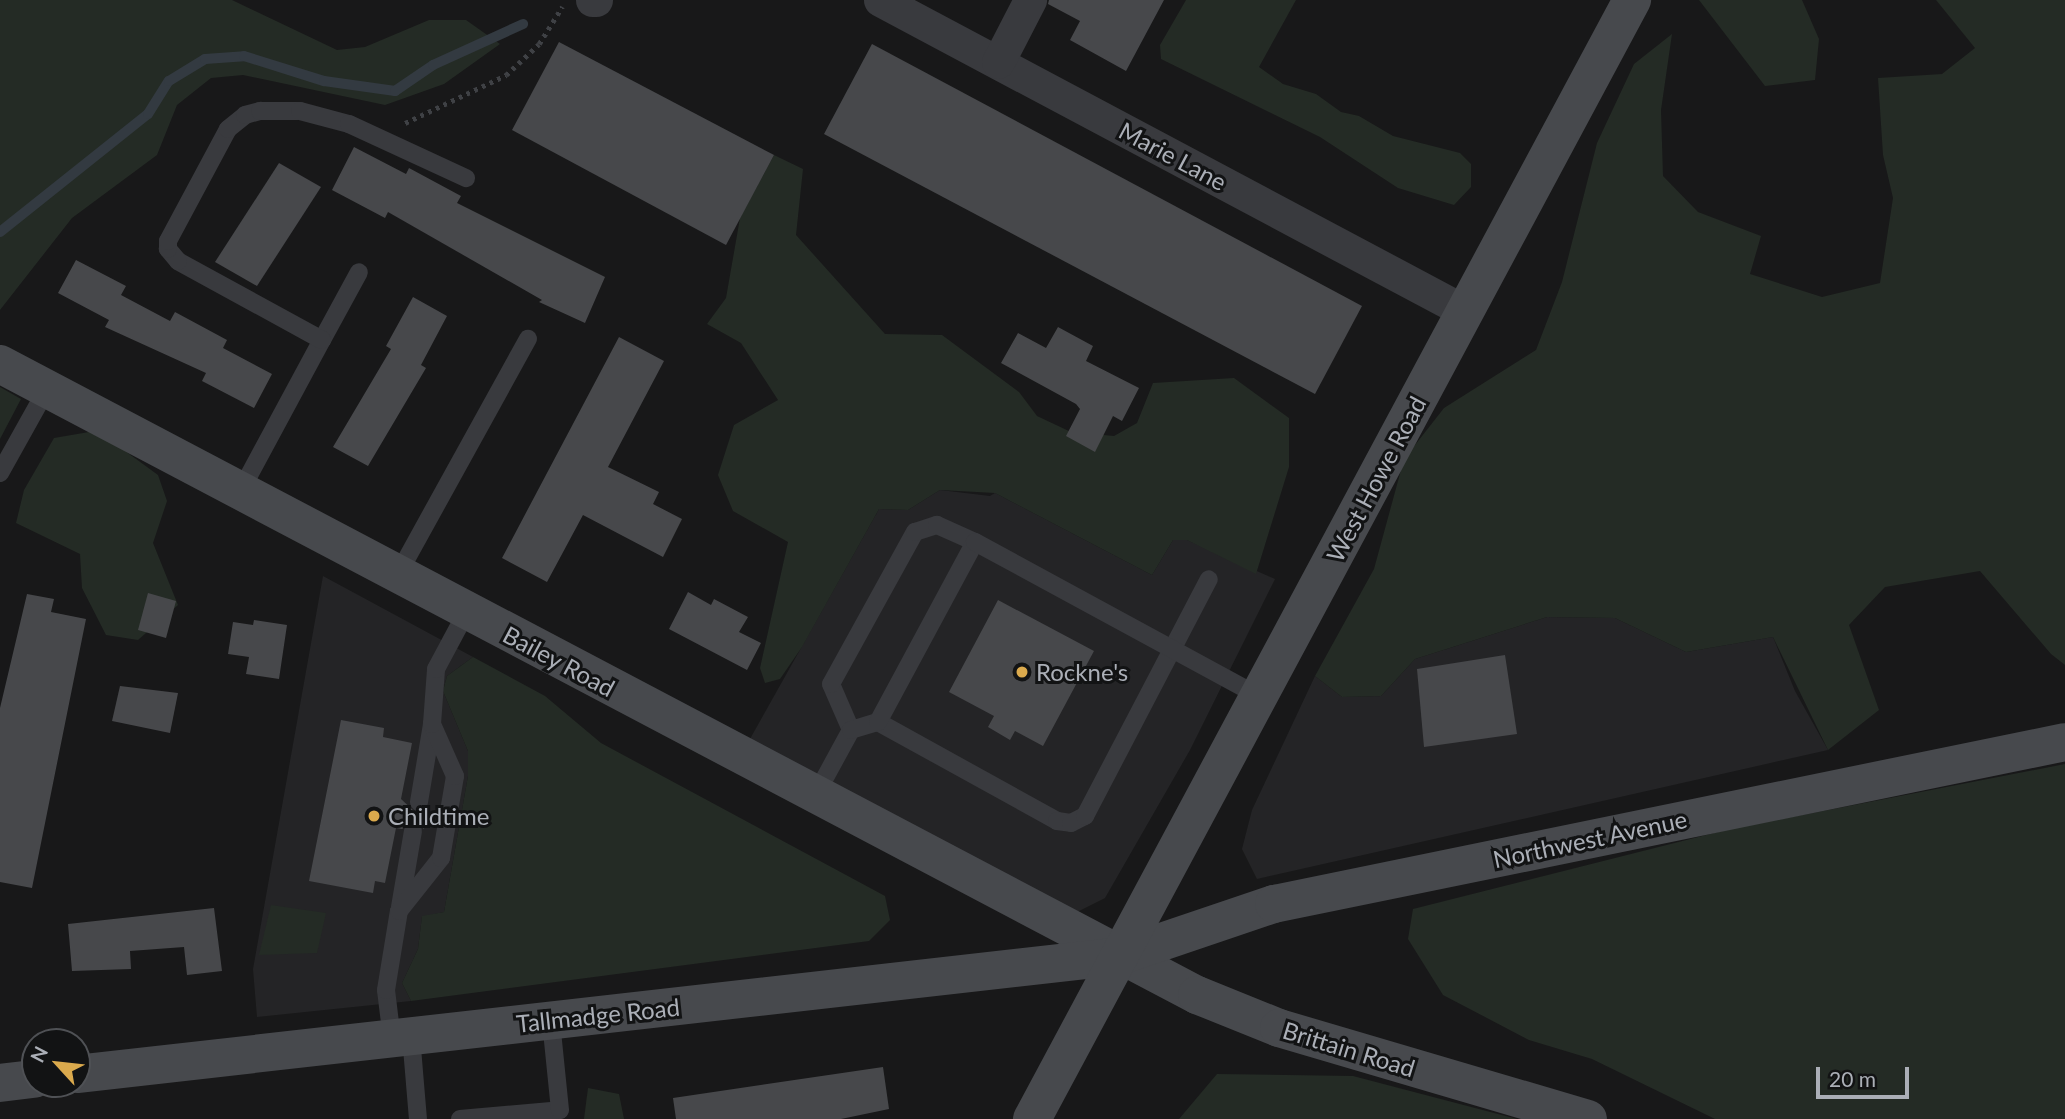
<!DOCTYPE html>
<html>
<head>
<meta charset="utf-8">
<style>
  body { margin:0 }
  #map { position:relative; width:2065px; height:1119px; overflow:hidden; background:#181819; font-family:Lato,sans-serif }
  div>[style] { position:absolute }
  .built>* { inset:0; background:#242426 }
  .green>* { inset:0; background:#242b25 }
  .stream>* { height:10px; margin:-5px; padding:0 5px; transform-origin:5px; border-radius:5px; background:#333a41 }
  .building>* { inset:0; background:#47484b }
  .path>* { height:4.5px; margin-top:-2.25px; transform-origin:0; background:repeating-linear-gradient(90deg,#3f4145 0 3.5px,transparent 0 8.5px) }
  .lane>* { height:18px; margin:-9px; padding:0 9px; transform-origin:9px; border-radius:9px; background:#393a3e }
  .street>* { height:33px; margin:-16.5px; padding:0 16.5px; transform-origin:16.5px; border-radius:16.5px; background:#393a3e }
  .secondary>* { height:38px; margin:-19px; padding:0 19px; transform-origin:19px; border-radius:19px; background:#47494d }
  .dots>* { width:19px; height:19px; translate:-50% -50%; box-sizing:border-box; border:4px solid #121314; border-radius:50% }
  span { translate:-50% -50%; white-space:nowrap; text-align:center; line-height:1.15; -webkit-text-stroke:6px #121314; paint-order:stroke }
  .street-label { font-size:24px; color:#abafb7 }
  .poi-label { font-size:24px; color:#abafb7 }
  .left { translate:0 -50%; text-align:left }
  .north { position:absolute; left:21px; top:1028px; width:70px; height:70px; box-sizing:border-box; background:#121314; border:2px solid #4f5155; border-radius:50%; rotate:297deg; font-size:19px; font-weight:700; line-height:28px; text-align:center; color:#abafb7 }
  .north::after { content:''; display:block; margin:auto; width:24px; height:32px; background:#dbaa4d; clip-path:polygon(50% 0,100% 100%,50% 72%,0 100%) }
  .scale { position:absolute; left:1816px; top:1067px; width:93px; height:32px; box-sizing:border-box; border:4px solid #abafb7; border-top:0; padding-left:9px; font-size:21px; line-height:24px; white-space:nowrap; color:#abafb7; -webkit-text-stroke:5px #121314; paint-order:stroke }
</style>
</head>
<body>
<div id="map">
  <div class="built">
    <i style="clip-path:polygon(940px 490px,990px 496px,995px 493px,1152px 575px,1173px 540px,1187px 540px,1275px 579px,1190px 750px,1105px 898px,1071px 915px,746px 746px,879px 509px,908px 510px)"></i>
    <i style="clip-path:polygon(323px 576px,473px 657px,447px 676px,443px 691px,468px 751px,468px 776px,444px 912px,422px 917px,418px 949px,402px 983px,411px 1001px,257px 1017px,253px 969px)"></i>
    <i style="clip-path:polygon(1547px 617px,1615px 618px,1686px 652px,1773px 637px,1795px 691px,1828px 750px,1257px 879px,1242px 849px,1252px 810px,1315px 676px,1342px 697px,1381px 696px,1415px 659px)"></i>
  </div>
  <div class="green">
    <i style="clip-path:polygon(0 0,232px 0,337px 50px,365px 47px,429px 20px,466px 20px,500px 44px,444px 84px,385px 105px,243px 75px,211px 78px,177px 105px,157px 155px,72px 218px,0 310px)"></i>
    <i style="clip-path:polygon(1186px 0,1296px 0,1259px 67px,1283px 84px,1316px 94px,1341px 112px,1359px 116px,1393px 136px,1460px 153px,1471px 164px,1471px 187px,1454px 205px,1398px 188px,1320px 137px,1161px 59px,1160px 45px)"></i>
    <i style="clip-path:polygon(1699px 0,1802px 0,1819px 39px,1815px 80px,1765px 86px)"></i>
    <i style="clip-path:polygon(1936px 0,2065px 0,2065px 665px,2051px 654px,1980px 571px,1885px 587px,1849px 625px,1879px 710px,1828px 750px,1773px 637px,1686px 652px,1615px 618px,1547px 617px,1415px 659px,1381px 696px,1342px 697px,1315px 676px,1374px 569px,1404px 459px,1444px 408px,1536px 350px,1562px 282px,1597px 143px,1634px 64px,1672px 34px,1661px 110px,1663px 176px,1698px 212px,1761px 236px,1750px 274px,1822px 297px,1880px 283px,1893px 198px,1883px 155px,1878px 78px,1942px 74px,1975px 48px)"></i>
    <i style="clip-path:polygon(774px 155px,803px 169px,796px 235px,885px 334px,942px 335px,1019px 392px,1037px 416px,1071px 432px,1114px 436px,1137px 423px,1153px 383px,1234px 378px,1289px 418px,1289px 467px,1256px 574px,1187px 540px,1173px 540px,1152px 575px,995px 493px,940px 490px,908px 510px,879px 509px,802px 647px,780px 679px,765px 683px,760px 668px,788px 542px,733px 511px,718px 475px,734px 425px,778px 400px,741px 343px,707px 324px,726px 298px,740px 218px)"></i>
    <i style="clip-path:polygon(0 387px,21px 399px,0 439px)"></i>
    <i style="clip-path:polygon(89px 432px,121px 448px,158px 475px,167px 501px,153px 543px,178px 605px,138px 640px,106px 635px,82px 588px,80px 554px,16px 523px,24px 490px,54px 438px)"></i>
    <i style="clip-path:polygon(473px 657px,545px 696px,601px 743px,885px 896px,890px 920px,869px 941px,411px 1001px,402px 983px,418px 949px,422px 916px,444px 912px,468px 776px,468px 751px,443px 691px,447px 676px)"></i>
    <i style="clip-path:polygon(2065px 764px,2065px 1119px,1715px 1119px,1592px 1059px,1529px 1040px,1443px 995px,1408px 939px,1413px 909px,1730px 829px)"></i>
    <i style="clip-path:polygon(271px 905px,326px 913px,317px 953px,259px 955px)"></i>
    <i style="clip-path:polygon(1217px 1074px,1353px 1076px,1517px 1119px,1179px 1119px)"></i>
    <i style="clip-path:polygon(588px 1088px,619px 1094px,624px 1119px,584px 1119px)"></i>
  </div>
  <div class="stream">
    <i style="left:0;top:232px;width:189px;rotate:-38.6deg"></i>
    <i style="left:148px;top:114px;width:39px;rotate:-58deg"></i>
    <i style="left:169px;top:81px;width:42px;rotate:-31.4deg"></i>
    <i style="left:205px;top:59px;width:39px;rotate:-4deg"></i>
    <i style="left:244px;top:56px;width:84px;rotate:17.4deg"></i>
    <i style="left:324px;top:81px;width:72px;rotate:8deg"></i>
    <i style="left:395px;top:91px;width:46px;rotate:-34.4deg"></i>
    <i style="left:433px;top:65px;width:99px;rotate:-24.5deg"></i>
  </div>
  <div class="building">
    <i style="clip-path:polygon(1049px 0,1164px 0,1126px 71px,1070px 40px,1080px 21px,1048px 4px)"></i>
    <i style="clip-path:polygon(559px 42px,774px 155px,726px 245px,512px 130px)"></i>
    <i style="clip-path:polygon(872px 44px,1362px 306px,1315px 394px,824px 134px)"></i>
    <i style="clip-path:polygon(354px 147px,406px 174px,409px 168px,461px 196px,457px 203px,605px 277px,585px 323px,539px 302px,542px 300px,388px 212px,385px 218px,332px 190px)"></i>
    <i style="clip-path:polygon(279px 163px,321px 187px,257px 286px,215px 262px)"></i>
    <i style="clip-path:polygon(76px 260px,126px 286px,121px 295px,170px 321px,175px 312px,227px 340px,223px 348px,272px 374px,254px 408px,202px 381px,206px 373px,105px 327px,109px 320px,58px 293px)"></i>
    <i style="clip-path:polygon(413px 297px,447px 316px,421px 365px,426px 368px,368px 466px,333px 447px,391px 349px,386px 346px)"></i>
    <i style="clip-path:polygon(1058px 327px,1093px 346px,1086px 361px,1139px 388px,1122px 421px,1113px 416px,1095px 452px,1066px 436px,1080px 409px,1076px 404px,1001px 363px,1018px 333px,1046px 348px)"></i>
    <i style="clip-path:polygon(619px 337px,664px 361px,608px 467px,659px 492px,653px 504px,682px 519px,663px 557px,583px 515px,547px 582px,502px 558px)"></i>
    <i style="clip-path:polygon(688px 592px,711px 605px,714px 599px,748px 617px,739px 632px,761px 643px,747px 670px,669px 629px)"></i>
    <i style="clip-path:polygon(148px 593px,176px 601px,166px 638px,138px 630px)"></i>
    <i style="clip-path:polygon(27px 594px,54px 599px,51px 612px,86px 619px,32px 888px,0 882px,0 708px)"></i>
    <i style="clip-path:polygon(998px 600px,1094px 651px,1043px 746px,1015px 731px,1010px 740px,988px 727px,994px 716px,949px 692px)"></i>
    <i style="clip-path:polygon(254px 620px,287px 625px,279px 679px,246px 674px,249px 657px,228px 654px,233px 622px,253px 625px)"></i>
    <i style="clip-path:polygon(1505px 655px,1517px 734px,1424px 747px,1417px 669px)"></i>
    <i style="clip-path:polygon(120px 686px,178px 693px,170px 733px,112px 721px)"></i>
    <i style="clip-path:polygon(341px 720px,384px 728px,383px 737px,412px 743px,401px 799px,416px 813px,428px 809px,424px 829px,414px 820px,402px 829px,396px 828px,385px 883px,375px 881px,373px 893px,309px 881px)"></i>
    <i style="clip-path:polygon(214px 908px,222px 971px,187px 975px,184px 947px,130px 951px,131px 969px,72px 971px,68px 924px)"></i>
    <i style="clip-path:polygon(883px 1067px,889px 1109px,841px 1119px,676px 1119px,673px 1098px)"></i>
  </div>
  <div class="path">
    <i style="left:405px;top:123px;width:112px;rotate:-25.4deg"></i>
    <i style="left:506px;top:75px;width:45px;rotate:-43.2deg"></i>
    <i style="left:539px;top:44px;width:44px;rotate:-58.1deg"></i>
  </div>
  <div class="lane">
    <i style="left:322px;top:340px;width:77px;rotate:-61.4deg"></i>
    <i style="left:0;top:473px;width:96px;rotate:-60.8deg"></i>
    <i style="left:240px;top:492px;width:173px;rotate:-61.7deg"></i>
    <i style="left:322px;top:340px;width:164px;rotate:-151.3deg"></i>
    <i style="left:178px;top:261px;width:16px;rotate:-130deg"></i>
    <i style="left:168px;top:249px;width:8px;rotate:-90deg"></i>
    <i style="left:168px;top:241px;width:127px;rotate:-61.8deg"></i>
    <i style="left:228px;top:129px;width:22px;rotate:-39deg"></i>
    <i style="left:245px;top:115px;width:16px;rotate:-15deg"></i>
    <i style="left:260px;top:111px;width:40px"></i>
    <i style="left:300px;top:111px;width:51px;rotate:14.9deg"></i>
    <i style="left:349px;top:124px;width:129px;rotate:24.8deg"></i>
    <i style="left:397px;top:576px;width:271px;rotate:-61.1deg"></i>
    <i style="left:878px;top:722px;width:205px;rotate:28.9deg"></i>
    <i style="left:1057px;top:821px;width:14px;rotate:8deg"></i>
    <i style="left:1071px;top:823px;width:16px;rotate:-27deg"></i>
    <i style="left:1085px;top:816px;width:267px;rotate:-62.4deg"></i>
    <i style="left:851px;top:730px;width:50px;rotate:-113.5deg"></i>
    <i style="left:831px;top:684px;width:174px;rotate:-61.1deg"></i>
    <i style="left:915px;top:532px;width:23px;rotate:-18deg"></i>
    <i style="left:937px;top:525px;width:42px;rotate:24.1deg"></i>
    <i style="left:815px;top:796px;width:75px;rotate:-61.4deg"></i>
    <i style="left:851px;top:730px;width:28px;rotate:-17deg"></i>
    <i style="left:878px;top:722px;width:204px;rotate:-61.7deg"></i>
    <i style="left:975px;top:542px;width:323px;rotate:28.5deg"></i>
    <i style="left:419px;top:802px;width:79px;rotate:-80.5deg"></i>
    <i style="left:400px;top:907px;width:77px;rotate:-80.3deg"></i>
    <i style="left:411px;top:1036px;width:83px;rotate:85.2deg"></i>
    <i style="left:392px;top:1039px;width:49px;rotate:-97deg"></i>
    <i style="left:386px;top:990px;width:80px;rotate:-80.7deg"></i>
    <i style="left:399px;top:911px;width:68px;rotate:-51.6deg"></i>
    <i style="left:441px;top:858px;width:83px;rotate:-80.3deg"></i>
    <i style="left:455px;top:776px;width:57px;rotate:-113.9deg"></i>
    <i style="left:432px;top:724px;width:55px;rotate:-85.8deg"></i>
    <i style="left:436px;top:669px;width:64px;rotate:-61.8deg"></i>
    <i style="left:460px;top:1119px;width:100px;rotate:-5.1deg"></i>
    <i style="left:560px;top:1110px;width:89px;rotate:-95.8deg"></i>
  </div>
  <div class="street">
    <i style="left:592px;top:0;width:4px"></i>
    <i style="left:880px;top:0;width:664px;rotate:28.03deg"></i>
    <i style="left:998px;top:62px;width:70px;rotate:-62.7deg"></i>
  </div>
  <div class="secondary">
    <i style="left:0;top:364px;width:1353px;rotate:27.8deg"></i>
    <i style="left:1197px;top:995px;width:88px;rotate:21.9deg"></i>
    <i style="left:1279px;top:1028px;width:322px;rotate:16.4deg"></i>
    <i style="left:77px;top:1074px;width:1050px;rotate:-6.45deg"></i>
    <i style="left:1120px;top:956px;width:163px;rotate:-18.7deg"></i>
    <i style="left:1274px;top:904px;width:807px;rotate:-11.57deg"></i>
    <i style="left:0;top:1083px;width:35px;rotate:-7deg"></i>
    <i style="left:1032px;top:1119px;width:1270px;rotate:-61.8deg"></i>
  </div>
  <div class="dots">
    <i style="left:1022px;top:672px;background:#dbaa4d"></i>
    <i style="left:374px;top:816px;background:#dbaa4d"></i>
  </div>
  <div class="street-label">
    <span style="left:1173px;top:156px;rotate:28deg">Marie Lane</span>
    <span style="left:1376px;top:479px;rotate:-62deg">West Howe Road</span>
    <span style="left:559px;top:661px;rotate:28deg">Bailey Road</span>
    <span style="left:1590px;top:839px;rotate:-12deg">Northwest Avenue</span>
    <span style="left:598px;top:1015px;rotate:-6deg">Tallmadge Road</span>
    <span style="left:1349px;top:1049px;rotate:17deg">Brittain Road</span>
  </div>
  <div class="poi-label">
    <span class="left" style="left:1036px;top:672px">Rockne's</span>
    <span class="left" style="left:388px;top:816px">Childtime</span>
  </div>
  <div class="north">N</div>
  <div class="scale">20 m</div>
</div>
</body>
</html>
